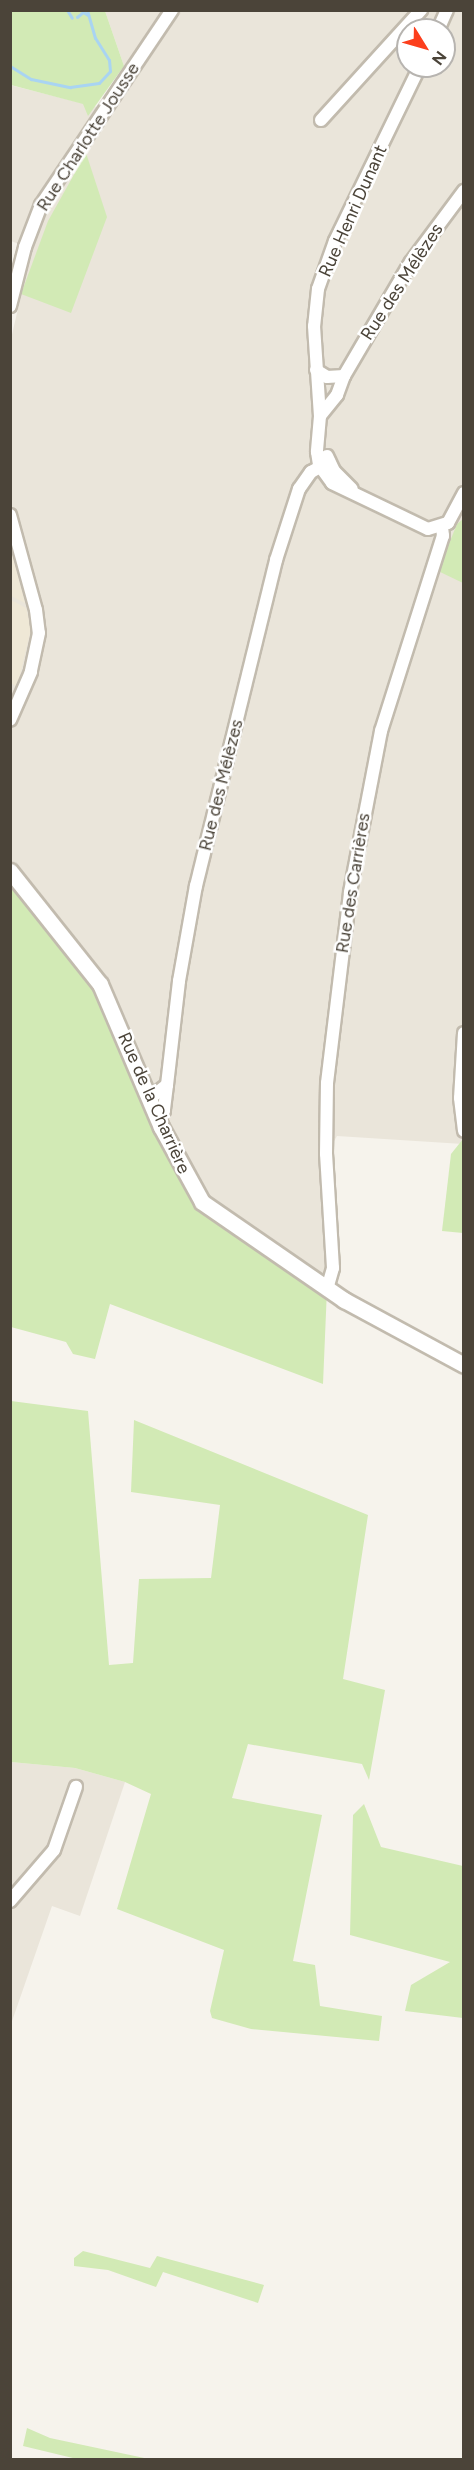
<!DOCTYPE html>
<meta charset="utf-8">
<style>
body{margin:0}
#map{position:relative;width:474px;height:2470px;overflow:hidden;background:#f6f3ec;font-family:Figtree,sans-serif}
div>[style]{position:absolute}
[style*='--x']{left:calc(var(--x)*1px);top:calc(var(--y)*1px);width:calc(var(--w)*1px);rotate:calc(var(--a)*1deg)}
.residential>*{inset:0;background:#eae5da}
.education>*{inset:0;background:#efe8d6}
.green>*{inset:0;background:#d2eab5}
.stream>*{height:3px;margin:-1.5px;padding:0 1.5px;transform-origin:1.5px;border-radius:1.5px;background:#a9d4f2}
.roads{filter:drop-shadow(2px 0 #c2bbae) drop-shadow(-2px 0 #c2bbae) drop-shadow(0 2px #c2bbae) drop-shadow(0 -2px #c2bbae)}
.minor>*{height:12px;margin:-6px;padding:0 6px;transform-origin:6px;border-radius:6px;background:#fff}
.tertiary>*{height:15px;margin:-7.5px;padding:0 7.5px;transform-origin:7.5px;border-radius:7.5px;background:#fff}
span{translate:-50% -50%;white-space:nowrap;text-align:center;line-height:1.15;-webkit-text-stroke:5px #fff;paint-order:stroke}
.street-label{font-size:18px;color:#4b4439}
.frame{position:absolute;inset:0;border:12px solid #4b4439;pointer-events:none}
.north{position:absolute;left:396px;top:18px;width:60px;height:60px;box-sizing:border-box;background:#fff;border:2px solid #b7b4b0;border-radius:50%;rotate:127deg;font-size:16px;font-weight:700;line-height:24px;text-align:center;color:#4b4439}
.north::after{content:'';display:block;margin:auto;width:21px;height:27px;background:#fc3f1d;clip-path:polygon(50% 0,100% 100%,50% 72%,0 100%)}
</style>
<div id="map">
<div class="residential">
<i style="clip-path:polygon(evenodd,105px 11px,463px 11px,463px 1144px,337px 1136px,326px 1155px,333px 1268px,327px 1289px,207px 1207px,11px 871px,10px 343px,32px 249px,11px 241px,10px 85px,97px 107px,124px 66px,105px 11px,408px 30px,444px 30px,444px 66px,408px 66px,408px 30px)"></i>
<i style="clip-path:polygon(11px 1762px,75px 1768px,125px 1782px,80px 1916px,52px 1906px,11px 2024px)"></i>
</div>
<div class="education">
<i style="clip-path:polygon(10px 549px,13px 558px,25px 603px,11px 596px)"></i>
<i style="clip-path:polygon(11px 600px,26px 608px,31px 629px,17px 687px,11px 683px)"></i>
</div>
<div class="green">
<i style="clip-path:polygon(10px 11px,105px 11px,124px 66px,88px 116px,83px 104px,11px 85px)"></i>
<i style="clip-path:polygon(86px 153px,107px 217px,71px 313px,21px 294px,48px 221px)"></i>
<i style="clip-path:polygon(463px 519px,463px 583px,438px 571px,457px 524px)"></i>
<i style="clip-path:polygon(10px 871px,80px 954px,197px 1196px,327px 1289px,323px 1384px,110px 1304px,95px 1359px,73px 1354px,66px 1342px,11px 1327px)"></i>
<i style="clip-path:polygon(463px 1139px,463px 1233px,442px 1231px,451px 1154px)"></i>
<i style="clip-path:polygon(11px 1401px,88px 1411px,109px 1665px,133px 1663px,139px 1579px,211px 1578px,220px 1505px,131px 1492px,134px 1420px,368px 1515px,343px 1679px,385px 1690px,369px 1780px,362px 1764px,248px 1744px,232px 1798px,322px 1815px,293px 1961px,315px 1965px,320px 2006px,382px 2016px,379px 2041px,251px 2029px,212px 2018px,210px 2011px,224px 1950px,117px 1909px,151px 1794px,125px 1782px,75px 1768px,11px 1762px)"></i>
<i style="clip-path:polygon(364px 1804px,381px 1847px,463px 1866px,463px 2018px,405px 2011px,411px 1985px,450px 1962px,350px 1935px,353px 1815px)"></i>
<i style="clip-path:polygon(83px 2251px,150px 2268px,157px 2256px,264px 2285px,258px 2303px,163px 2272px,156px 2287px,108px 2270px,74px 2266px,74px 2258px)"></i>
<i style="clip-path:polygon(27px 2428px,50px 2438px,149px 2459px,77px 2459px,23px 2446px)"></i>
</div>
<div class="stream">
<i style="--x:67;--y:10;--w:9;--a:58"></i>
<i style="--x:77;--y:17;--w:8;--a:-40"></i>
<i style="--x:83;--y:12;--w:6;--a:31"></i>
<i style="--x:10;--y:66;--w:25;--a:32"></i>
<i style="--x:31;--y:79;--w:40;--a:12"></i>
<i style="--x:70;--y:87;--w:29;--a:-8"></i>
<i style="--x:99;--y:83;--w:16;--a:-47"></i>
<i style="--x:110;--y:71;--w:11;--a:-95"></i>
<i style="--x:109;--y:60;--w:26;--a:-122"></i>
<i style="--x:95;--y:38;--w:29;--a:-106"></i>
</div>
<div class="roads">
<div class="minor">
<i style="--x:438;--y:30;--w:22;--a:-66"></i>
<i style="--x:420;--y:66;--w:195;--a:115.9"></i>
<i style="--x:335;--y:241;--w:51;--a:109.5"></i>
<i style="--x:318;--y:289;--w:37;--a:96"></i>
<i style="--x:314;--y:326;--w:90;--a:86.2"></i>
<i style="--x:320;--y:416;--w:36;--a:95"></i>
<i style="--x:317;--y:452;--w:13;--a:81"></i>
<i style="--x:319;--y:465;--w:22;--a:54"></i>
<i style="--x:332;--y:483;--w:106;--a:25.6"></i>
<i style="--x:428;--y:529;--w:21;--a:-17"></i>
<i style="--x:448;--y:523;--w:34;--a:-62"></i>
<i style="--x:321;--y:120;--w:149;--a:-47.7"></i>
<i style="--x:10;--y:306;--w:61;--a:-75.7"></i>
<i style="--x:25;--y:247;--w:45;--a:-69.1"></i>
<i style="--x:41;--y:205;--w:235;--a:-56.1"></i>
<i style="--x:316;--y:370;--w:13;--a:32"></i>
<i style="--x:327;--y:377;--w:17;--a:-3"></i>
<i style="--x:320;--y:416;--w:27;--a:-51"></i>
<i style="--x:337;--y:395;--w:20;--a:-70"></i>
<i style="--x:344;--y:376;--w:132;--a:-59.6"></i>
<i style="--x:411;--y:262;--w:89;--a:-53.3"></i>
<i style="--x:327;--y:456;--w:17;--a:65"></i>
<i style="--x:334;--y:471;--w:25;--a:45"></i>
<i style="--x:10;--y:515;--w:98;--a:74.7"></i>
<i style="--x:36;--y:610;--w:23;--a:83"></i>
<i style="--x:39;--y:633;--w:40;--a:102"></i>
<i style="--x:31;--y:672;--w:52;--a:113.6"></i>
<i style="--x:464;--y:1033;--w:65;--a:93.5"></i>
<i style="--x:460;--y:1098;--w:33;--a:83"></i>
<i style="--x:167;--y:1085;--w:105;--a:-83.4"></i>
<i style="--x:179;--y:981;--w:97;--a:-79.9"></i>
<i style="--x:196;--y:886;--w:336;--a:-76.2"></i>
<i style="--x:276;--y:560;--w:75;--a:-72.1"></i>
<i style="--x:299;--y:489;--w:21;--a:-55"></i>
<i style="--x:311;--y:472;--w:21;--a:-29"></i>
<i style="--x:149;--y:1099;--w:23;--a:-38"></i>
<i style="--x:167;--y:1085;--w:26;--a:97"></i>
<i style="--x:164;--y:1111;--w:10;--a:135"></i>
<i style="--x:327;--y:1289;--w:22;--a:-74"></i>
<i style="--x:333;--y:1268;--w:114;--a:-93.5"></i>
<i style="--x:326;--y:1154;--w:71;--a:-89.2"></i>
<i style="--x:327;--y:1083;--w:192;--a:-83.1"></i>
<i style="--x:350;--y:892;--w:164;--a:-79.1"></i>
<i style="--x:381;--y:731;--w:205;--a:-72.4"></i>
<i style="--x:443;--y:536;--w:9;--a:-96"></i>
<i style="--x:10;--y:1901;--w:67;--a:-49.2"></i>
<i style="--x:54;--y:1850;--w:67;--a:-70.8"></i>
</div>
<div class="tertiary">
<i style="--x:10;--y:871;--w:144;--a:51.5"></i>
<i style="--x:100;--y:984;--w:155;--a:66.9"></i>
<i style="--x:161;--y:1127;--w:85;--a:61.3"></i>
<i style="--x:202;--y:1202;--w:173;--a:34.6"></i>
<i style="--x:344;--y:1300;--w:136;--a:28.4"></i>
</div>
</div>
<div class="street-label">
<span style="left:88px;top:137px;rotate:-57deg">Rue Charlotte Jousse</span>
<span style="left:353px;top:211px;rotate:-66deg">Rue Henri Dunant</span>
<span style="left:402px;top:282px;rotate:-57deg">Rue des Mélèzes</span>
<span style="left:221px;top:785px;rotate:-76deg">Rue des Mélèzes</span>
<span style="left:353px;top:883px;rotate:-81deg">Rue des Carrières</span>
<span style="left:154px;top:1103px;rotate:66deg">Rue de la Charrière</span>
</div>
<div class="frame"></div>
<div class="north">N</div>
</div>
